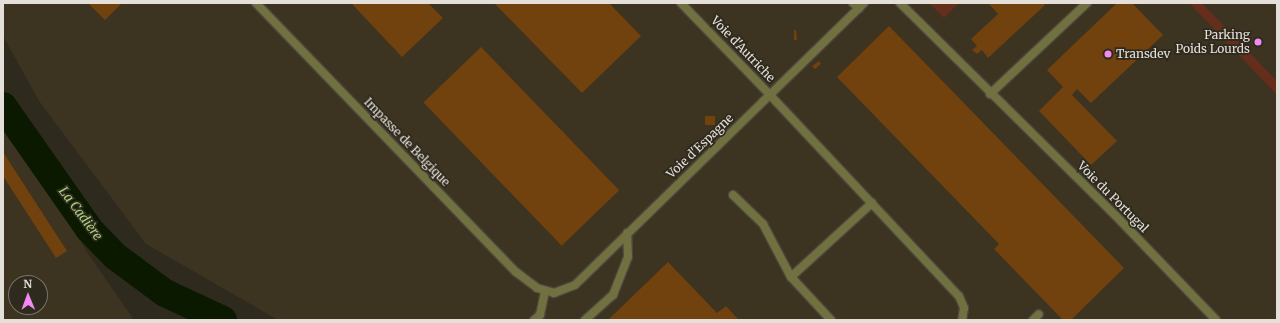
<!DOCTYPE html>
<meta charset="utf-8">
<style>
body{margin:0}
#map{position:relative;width:1280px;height:323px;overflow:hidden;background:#2f2a1e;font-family:Merriweather,serif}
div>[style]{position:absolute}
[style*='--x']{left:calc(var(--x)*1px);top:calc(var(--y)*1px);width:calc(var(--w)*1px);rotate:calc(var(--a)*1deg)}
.built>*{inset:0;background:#3c3321}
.green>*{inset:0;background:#642d1c}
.river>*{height:28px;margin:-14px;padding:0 14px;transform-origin:14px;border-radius:14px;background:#0b1900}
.building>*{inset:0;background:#71410e;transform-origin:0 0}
.roads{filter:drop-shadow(1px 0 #4c473c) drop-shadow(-1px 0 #4c473c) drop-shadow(0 1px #4c473c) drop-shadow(0 -1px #4c473c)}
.service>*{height:8px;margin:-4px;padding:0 4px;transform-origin:4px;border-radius:4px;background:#717040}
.minor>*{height:8px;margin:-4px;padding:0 4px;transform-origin:4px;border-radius:4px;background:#717040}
.dots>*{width:11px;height:11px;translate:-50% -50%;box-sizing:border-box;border:2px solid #2f2a1e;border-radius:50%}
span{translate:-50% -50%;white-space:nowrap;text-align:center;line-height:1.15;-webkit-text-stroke:3.5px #2f2a1e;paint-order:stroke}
.poi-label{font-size:12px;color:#e4e0d9}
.right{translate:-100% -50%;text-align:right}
.left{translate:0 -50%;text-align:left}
.street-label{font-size:12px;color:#e4e0d9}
.water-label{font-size:13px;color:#a5d07c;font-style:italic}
.frame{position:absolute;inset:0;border:4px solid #e4e0d9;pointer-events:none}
.north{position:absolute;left:8px;top:275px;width:40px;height:40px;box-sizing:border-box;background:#2f2a1e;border:1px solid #777369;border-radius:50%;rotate:359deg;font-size:11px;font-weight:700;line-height:16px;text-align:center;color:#e4e0d9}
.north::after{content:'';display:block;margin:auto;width:14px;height:18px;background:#f389f1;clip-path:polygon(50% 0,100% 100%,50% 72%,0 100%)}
</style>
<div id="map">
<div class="built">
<i style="clip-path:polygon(3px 3px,1277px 3px,1277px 320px,278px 320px,146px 244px,39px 101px,3px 36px)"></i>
<i style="clip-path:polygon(evenodd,3px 108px,87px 252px,134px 320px,3px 320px,3px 108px,16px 283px,40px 283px,40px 307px,16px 307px,16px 283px)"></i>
</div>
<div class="green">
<i style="clip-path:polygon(929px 3px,959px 3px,944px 18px)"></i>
<i style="clip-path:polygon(1189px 3px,1202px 3px,1277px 81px,1277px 95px)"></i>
</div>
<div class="river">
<i style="--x:3;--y:106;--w:150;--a:55"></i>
<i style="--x:89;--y:229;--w:37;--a:46"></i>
<i style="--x:115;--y:256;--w:62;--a:36.5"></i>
<i style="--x:165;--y:293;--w:64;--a:25"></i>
</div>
<div class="building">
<i style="clip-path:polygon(88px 3px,122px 3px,105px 20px)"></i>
<i style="clip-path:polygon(351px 3px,428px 3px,443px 18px,402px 57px)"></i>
<i style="clip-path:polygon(494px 3px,609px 3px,641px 36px,582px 93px)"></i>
<i style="clip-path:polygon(988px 3px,1043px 3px,1045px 5px,988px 58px,982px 50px,977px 54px,972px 50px,977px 46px,971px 39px,998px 14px)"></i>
<i style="clip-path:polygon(1117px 3px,1132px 3px,1163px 35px,1091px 103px,1077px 89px,1072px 95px,1117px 141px,1091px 165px,1039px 111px,1063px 87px,1047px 70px)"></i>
<i style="clip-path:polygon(889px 26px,1124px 268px,1071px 320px,1063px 320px,994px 249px,999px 244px,837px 77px)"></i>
<i style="clip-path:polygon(794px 30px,796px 30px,797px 40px,794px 40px)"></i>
<i style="left:481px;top:47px;width:199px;height:80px;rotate:46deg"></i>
<i style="clip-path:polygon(819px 61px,821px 64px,815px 69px,812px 66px)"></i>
<i style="left:705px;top:116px;width:10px;height:9px"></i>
<i style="clip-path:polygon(3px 152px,67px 251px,56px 258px,3px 176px)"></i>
<i style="clip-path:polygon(668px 262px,717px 313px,726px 306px,739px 320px,608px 320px)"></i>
</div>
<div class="roads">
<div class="service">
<i style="--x:853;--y:3;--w:8;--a:40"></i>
<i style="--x:990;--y:94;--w:133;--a:-43.2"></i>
<i style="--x:770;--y:95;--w:276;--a:46.8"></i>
<i style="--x:959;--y:296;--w:13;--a:67"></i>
<i style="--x:964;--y:308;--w:12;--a:99"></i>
<i style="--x:733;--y:195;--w:42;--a:44"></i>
<i style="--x:763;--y:224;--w:60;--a:62.2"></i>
<i style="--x:534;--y:320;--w:8;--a:-40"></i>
<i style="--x:540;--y:315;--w:24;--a:-78"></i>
<i style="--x:585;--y:320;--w:38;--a:-42"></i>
<i style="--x:613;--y:295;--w:41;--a:-68.5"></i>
<i style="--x:628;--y:257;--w:24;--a:-92"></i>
<i style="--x:831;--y:320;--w:59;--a:-132.9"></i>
<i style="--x:791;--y:277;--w:110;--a:-42.4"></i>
<i style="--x:1033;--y:320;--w:8;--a:-45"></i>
</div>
<div class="minor">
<i style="--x:256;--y:3;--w:374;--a:46"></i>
<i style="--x:516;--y:272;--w:26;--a:37"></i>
<i style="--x:537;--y:288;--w:18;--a:16"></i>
<i style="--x:554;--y:293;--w:22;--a:-21"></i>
<i style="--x:575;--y:285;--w:404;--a:-44.3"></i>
<i style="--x:681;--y:3;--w:128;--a:45.9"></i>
<i style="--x:900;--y:3;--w:303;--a:44.6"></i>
<i style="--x:1116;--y:216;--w:144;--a:46.1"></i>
</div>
</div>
<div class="dots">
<i style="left:1258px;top:42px;background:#f389f1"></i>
<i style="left:1108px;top:54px;background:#f389f1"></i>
</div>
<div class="poi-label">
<span class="right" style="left:1250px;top:42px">Parking<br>Poids Lourds</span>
<span class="left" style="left:1116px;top:54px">Transdev</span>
</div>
<div class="street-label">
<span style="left:743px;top:49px;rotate:46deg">Voie d'Autriche</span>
<span style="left:407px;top:142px;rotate:46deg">Impasse de Belgique</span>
<span style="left:700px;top:146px;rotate:-44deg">Voie d'Espagne</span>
<span style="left:1113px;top:197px;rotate:45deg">Voie du Portugal</span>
</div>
<div class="water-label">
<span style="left:80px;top:214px;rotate:53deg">La Cadière</span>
</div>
<div class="frame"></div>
<div class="north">N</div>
</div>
